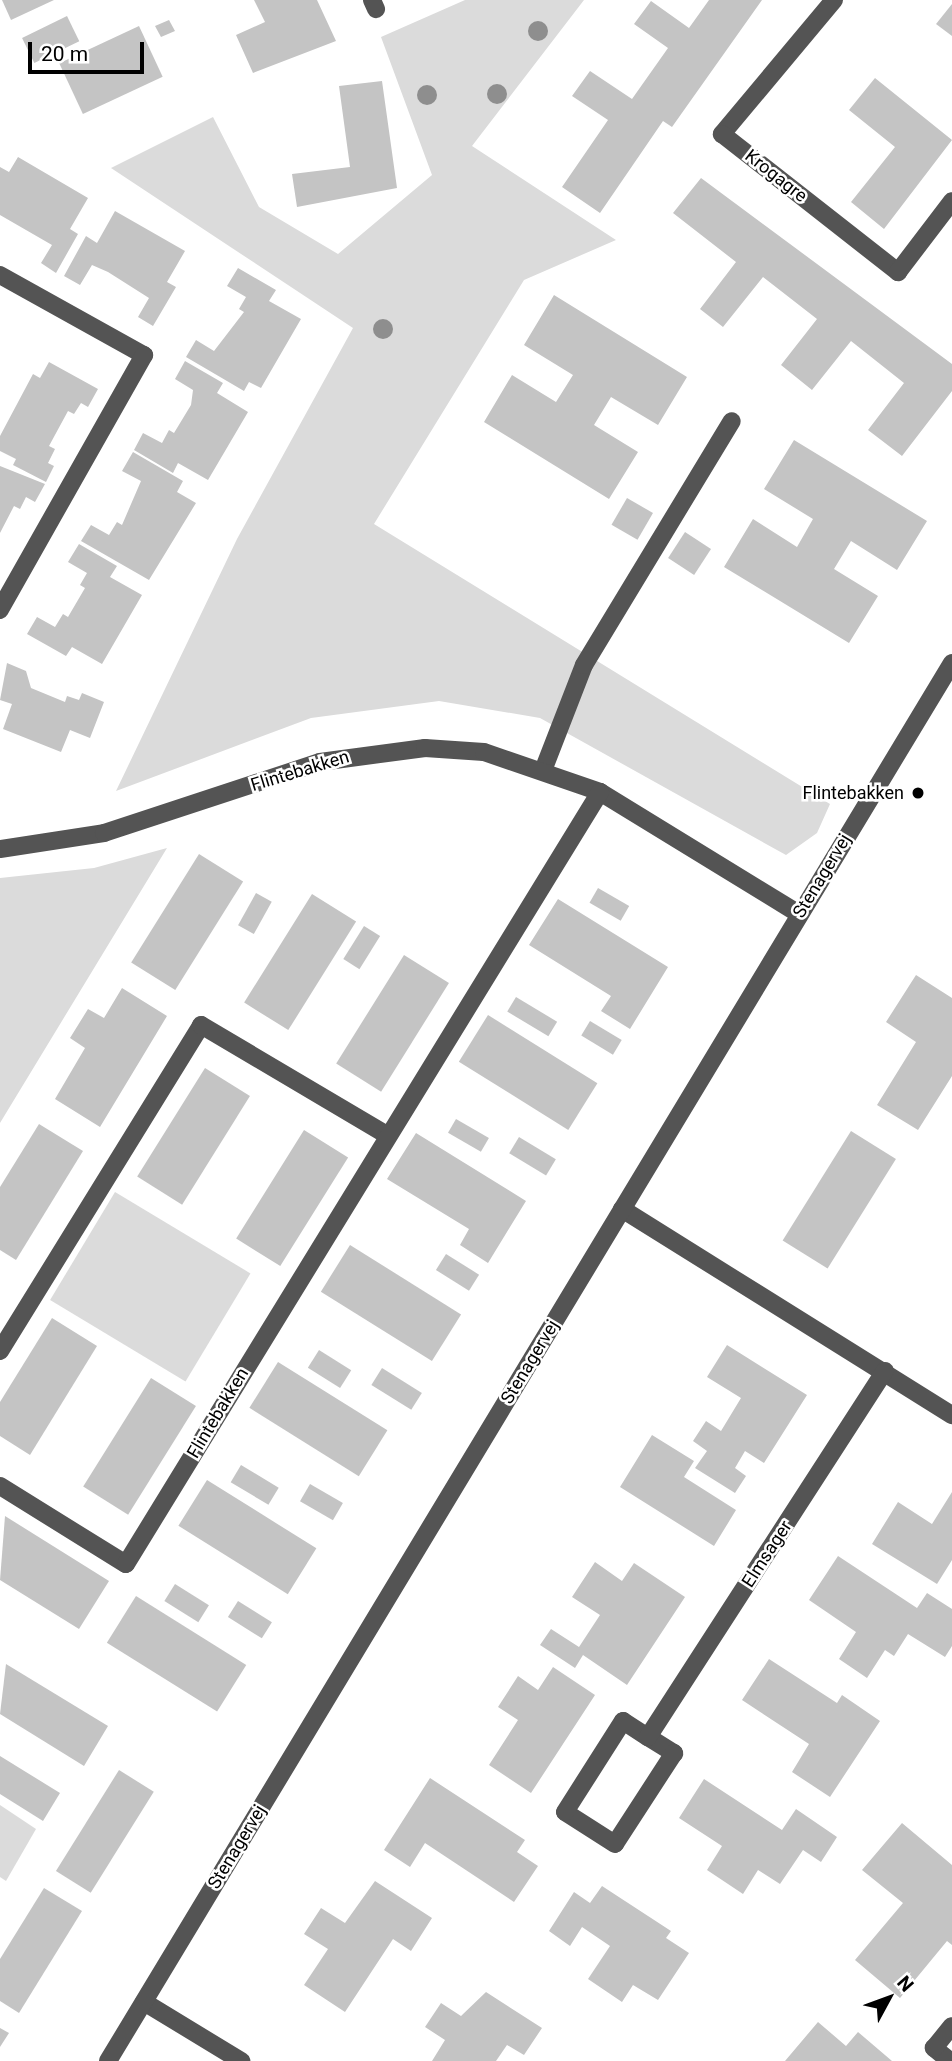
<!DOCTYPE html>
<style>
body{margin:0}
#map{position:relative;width:952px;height:2061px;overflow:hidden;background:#fff;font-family:Roboto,sans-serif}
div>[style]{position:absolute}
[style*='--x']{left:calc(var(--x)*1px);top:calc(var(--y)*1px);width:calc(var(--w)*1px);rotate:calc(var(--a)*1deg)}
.green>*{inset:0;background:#dbdbdb;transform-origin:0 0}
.building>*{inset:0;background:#c4c4c4;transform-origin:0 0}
.minor>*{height:18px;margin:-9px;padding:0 9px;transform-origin:9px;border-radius:9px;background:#545454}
.trees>*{width:20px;height:20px;margin:-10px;border-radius:50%;background:#8e8e8e}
.dots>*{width:19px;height:19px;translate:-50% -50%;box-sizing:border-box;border:4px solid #fff;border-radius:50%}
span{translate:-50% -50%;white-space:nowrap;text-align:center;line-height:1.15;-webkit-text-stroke:5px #fff;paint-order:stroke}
.street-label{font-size:18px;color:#000}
.poi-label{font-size:18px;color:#000}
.right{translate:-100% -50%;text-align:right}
.north{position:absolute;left:854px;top:1963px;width:70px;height:70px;-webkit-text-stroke:5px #fff;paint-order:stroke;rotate:49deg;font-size:19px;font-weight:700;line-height:28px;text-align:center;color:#000}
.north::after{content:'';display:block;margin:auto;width:24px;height:32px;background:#000;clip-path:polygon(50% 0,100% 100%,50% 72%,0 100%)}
.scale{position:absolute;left:28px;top:42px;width:116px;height:32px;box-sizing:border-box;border:4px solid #000;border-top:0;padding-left:9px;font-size:21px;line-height:24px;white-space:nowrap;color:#000;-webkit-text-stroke:5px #fff;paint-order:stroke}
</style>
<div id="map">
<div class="green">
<i style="clip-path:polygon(465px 0,584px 0,472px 146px,616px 240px,524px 280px,374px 524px,830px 804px,817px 833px,786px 855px,540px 718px,439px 701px,311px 718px,116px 791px,237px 539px,353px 328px,111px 168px,213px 117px,259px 207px,338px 254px,432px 175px,381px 37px)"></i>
<i style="clip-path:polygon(167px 848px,0 1123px,0 878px,94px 868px)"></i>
<i style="left:115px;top:1192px;width:158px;height:126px;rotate:31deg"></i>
<i style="clip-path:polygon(0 1805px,36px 1829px,6px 1881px,0 1877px)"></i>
</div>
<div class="building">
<i style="clip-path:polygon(2px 0,54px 0,11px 20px)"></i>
<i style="clip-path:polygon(254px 0,317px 0,336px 41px,253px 73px,236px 35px,265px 22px)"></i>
<i style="clip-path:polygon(709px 0,762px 0,672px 127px,663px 121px,600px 213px,562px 187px,608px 120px,572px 96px,590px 71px,632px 99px,668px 48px,634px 24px,651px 1px,689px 28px)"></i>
<i style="clip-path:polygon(952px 4px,952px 36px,936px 24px)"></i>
<i style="left:67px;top:16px;width:28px;height:50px;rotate:64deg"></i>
<i style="clip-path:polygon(169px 20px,175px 31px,161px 37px,155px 26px)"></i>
<i style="left:139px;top:26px;width:56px;height:88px;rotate:65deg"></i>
<i style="clip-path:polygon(875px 78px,952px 140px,884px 229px,851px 202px,895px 147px,849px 110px)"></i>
<i style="clip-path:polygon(382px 81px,397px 188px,297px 207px,292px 174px,350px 167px,339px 86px)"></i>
<i style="clip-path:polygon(18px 157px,88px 198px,70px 229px,78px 234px,56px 273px,41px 263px,52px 245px,0 215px,0 167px,9px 172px)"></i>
<i style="clip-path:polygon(701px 178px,952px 364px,952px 391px,902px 456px,868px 430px,904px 383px,851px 341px,812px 390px,781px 365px,817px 319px,763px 277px,723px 327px,700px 309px,736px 262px,673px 213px)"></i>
<i style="clip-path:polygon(115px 211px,185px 251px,167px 282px,176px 287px,153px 326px,138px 317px,149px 298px,108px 272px,92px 265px,80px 285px,64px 276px,86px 236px,97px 243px)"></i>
<i style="clip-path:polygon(238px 268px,276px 290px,269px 301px,301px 319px,261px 388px,249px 382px,244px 391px,186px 357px,196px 340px,214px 351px,244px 312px,239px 309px,246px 297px,227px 286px)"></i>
<i style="clip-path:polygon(554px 295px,687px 377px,658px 425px,611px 397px,594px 425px,638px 452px,609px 499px,484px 422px,512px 375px,556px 402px,573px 375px,524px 345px)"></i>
<i style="clip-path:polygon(185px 361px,223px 383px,217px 393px,248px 412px,208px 480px,178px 463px,173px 473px,134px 450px,143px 433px,162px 443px,169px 430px,174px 433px,191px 405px,193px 390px,175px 379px)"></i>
<i style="clip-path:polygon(49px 362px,98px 389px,88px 407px,81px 403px,74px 414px,68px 411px,49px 446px,55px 449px,48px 463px,54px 466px,46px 482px,13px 465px,16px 459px,0 451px,0 436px,33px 374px,40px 378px)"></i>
<i style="clip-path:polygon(794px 440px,927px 521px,897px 570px,851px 541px,834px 569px,878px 596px,849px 643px,724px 567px,753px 519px,797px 547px,813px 519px,764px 489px)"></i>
<i style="clip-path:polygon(133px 452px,183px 481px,177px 492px,196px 503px,149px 580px,81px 541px,91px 525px,109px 535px,117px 522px,122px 525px,141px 481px,122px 471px)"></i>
<i style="clip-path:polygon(0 466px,45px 484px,35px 502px,26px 497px,20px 509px,14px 506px,0 533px)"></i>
<i style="left:627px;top:498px;width:30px;height:31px;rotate:30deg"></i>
<i style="left:685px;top:532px;width:31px;height:31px;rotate:33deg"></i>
<i style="clip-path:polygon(79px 544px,117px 566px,110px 577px,142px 595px,102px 664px,72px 647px,66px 656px,27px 634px,37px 617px,55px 627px,63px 614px,68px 617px,85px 588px,80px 585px,87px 573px,68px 562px)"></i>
<i style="clip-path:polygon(7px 663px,26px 671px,31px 688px,65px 702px,67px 696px,79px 700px,82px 693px,104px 702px,90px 738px,70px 730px,61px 752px,3px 729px,12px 704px,0 700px)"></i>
<i style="left:199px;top:854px;width:52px;height:128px;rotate:32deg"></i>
<i style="left:598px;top:888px;width:36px;height:17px;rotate:30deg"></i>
<i style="left:256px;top:893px;width:18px;height:37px;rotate:29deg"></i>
<i style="left:312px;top:894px;width:52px;height:128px;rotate:32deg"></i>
<i style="clip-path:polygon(558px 899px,668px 967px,630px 1029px,601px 1011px,611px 996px,529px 945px)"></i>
<i style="left:364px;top:926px;width:19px;height:39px;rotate:32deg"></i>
<i style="left:404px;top:955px;width:53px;height:128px;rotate:32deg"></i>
<i style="clip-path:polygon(916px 975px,952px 998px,952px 1076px,918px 1130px,877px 1105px,916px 1042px,886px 1022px)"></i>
<i style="clip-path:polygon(122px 988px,167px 1016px,100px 1127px,55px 1099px,85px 1048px,70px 1038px,88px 1009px,104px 1018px)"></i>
<i style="left:516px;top:997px;width:48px;height:17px;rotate:31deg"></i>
<i style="left:488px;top:1015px;width:129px;height:55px;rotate:32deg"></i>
<i style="left:590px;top:1021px;width:37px;height:17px;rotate:31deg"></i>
<i style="left:205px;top:1068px;width:53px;height:128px;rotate:32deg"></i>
<i style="left:456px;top:1119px;width:38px;height:16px;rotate:30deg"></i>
<i style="clip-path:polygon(39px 1124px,83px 1151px,16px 1260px,0 1250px,0 1187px)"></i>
<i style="left:304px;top:1130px;width:52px;height:128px;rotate:32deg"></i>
<i style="left:851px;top:1131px;width:53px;height:129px;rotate:32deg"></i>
<i style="clip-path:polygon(416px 1133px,526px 1201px,488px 1263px,460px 1245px,469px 1229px,387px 1179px)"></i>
<i style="left:519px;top:1137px;width:43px;height:19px;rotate:31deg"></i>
<i style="left:350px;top:1245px;width:131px;height:55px;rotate:32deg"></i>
<i style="left:446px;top:1254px;width:39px;height:19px;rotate:32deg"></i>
<i style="clip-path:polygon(52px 1318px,97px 1346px,30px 1455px,0 1436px,0 1402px)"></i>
<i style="clip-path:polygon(727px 1345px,807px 1395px,764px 1463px,745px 1451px,735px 1468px,746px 1476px,735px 1493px,695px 1468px,707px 1451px,693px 1441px,706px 1421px,721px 1431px,741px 1398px,707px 1377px)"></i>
<i style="left:319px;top:1350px;width:38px;height:21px;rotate:32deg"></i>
<i style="left:278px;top:1362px;width:129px;height:54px;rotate:32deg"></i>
<i style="left:382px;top:1368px;width:47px;height:20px;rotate:32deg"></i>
<i style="left:151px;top:1378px;width:53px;height:128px;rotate:32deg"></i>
<i style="clip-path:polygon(652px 1435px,694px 1461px,684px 1477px,736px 1510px,714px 1546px,620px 1487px)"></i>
<i style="left:241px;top:1465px;width:44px;height:20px;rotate:31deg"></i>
<i style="left:207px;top:1480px;width:129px;height:54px;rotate:32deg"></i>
<i style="left:310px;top:1484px;width:38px;height:20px;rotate:30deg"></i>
<i style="clip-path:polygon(952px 1492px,952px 1560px,937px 1584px,872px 1544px,898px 1502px,932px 1524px)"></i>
<i style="clip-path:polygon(5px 1516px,109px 1581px,79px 1629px,0 1580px)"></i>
<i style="clip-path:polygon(838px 1556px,917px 1608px,927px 1593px,952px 1609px,952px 1646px,945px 1657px,908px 1634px,894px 1656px,885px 1650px,867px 1678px,839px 1659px,856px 1632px,809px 1600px)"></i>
<i style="clip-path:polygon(595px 1562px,622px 1581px,634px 1563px,685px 1597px,627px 1685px,583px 1655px,575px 1668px,540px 1645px,551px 1629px,579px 1647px,600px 1615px,572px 1597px)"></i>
<i style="left:175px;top:1584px;width:40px;height:20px;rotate:32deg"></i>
<i style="left:136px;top:1596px;width:130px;height:55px;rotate:32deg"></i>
<i style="left:238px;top:1601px;width:40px;height:19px;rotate:32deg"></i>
<i style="clip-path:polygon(769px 1659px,837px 1703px,842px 1695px,880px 1721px,830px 1797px,792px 1772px,809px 1744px,742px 1700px)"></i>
<i style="clip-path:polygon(6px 1664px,108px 1726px,84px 1766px,0 1714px)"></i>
<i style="clip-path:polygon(553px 1667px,595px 1695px,531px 1793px,489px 1765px,518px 1720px,498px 1707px,518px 1676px,538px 1690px)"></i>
<i style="clip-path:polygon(0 1756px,60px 1793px,43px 1821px,0 1794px)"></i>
<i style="left:119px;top:1770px;width:41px;height:119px;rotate:32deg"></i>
<i style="clip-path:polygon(430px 1778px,525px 1840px,517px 1852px,538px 1866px,514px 1902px,425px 1843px,410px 1867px,384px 1850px)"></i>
<i style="clip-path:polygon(704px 1779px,782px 1830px,796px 1809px,837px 1837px,821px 1862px,803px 1850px,780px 1884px,758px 1870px,743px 1894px,707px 1870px,722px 1846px,679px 1818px)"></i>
<i style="clip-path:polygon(902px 1823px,952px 1865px,952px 1945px,947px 1941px,900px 1998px,855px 1960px,903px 1903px,862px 1870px)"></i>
<i style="clip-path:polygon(375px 1881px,432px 1918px,411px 1951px,393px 1939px,345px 2012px,304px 1985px,328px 1949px,304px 1934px,321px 1908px,345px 1923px)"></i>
<i style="clip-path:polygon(602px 1886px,671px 1931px,666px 1938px,689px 1953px,658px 2000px,633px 1985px,622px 2002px,588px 1979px,610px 1946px,582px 1927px,570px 1946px,549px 1931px,574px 1892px,590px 1903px)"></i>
<i style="clip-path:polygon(44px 1888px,82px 1911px,19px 2013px,0 2001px,0 1959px)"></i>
<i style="clip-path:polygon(486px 1992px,542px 2028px,524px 2055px,507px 2045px,496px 2061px,432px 2061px,445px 2040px,425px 2027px,441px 2003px,461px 2016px)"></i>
<i style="clip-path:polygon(818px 2022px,846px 2046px,858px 2032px,892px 2061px,785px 2061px)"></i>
<i style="clip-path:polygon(0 2028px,9px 2033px,0 2047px)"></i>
</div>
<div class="minor">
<i style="--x:372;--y:0;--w:10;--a:66"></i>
<i style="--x:834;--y:0;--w:175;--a:129.9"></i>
<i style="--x:722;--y:134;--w:224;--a:38.1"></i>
<i style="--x:898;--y:272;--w:89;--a:-52.7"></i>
<i style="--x:0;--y:275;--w:165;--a:29.1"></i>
<i style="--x:144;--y:355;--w:293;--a:119.5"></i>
<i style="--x:544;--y:768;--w:110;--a:-68.8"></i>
<i style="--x:584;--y:665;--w:285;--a:-58.8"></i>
<i style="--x:0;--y:849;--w:105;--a:-8.7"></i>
<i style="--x:104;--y:833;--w:227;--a:-18.2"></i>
<i style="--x:320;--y:762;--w:106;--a:-7.6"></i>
<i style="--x:425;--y:748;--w:59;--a:3.9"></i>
<i style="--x:484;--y:752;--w:123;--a:19"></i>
<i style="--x:600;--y:792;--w:233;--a:31.5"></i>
<i style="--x:622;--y:1209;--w:389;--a:32"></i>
<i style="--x:0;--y:1351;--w:383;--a:-58.3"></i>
<i style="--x:201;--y:1025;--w:216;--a:30.6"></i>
<i style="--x:0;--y:1486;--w:148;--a:31.8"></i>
<i style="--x:126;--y:1564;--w:906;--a:-58.45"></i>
<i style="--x:648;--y:1737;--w:31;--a:32"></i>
<i style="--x:674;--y:1753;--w:108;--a:123"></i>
<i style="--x:615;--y:1844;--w:59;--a:-147.4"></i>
<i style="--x:565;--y:1812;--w:108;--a:-57.5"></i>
<i style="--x:623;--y:1721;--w:30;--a:33"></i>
<i style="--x:648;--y:1737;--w:436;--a:-57.1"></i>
<i style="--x:144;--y:2002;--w:114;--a:31.3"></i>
<i style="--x:108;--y:2061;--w:1633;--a:-58.88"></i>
<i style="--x:950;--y:2061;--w:21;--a:-141"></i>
<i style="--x:934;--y:2048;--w:28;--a:-51"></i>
</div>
<div class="trees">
<i style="left:538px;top:31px"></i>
<i style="left:497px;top:94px"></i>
<i style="left:427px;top:95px"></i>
<i style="left:383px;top:329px"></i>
</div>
<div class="dots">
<i style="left:918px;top:793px;background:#000"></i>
</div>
<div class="street-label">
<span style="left:776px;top:176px;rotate:38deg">Krogagre</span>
<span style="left:300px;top:771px;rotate:-17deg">Flintebakken</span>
<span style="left:822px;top:876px;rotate:-59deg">Stenagervej</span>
<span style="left:530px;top:1362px;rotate:-59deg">Stenagervej</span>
<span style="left:218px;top:1413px;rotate:-59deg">Flintebakken</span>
<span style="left:767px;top:1554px;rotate:-57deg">Elmsager</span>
<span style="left:237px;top:1847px;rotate:-59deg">Stenagervej</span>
</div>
<div class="poi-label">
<span class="right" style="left:904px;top:793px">Flintebakken</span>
</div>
<div class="north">N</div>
<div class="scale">20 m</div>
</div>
